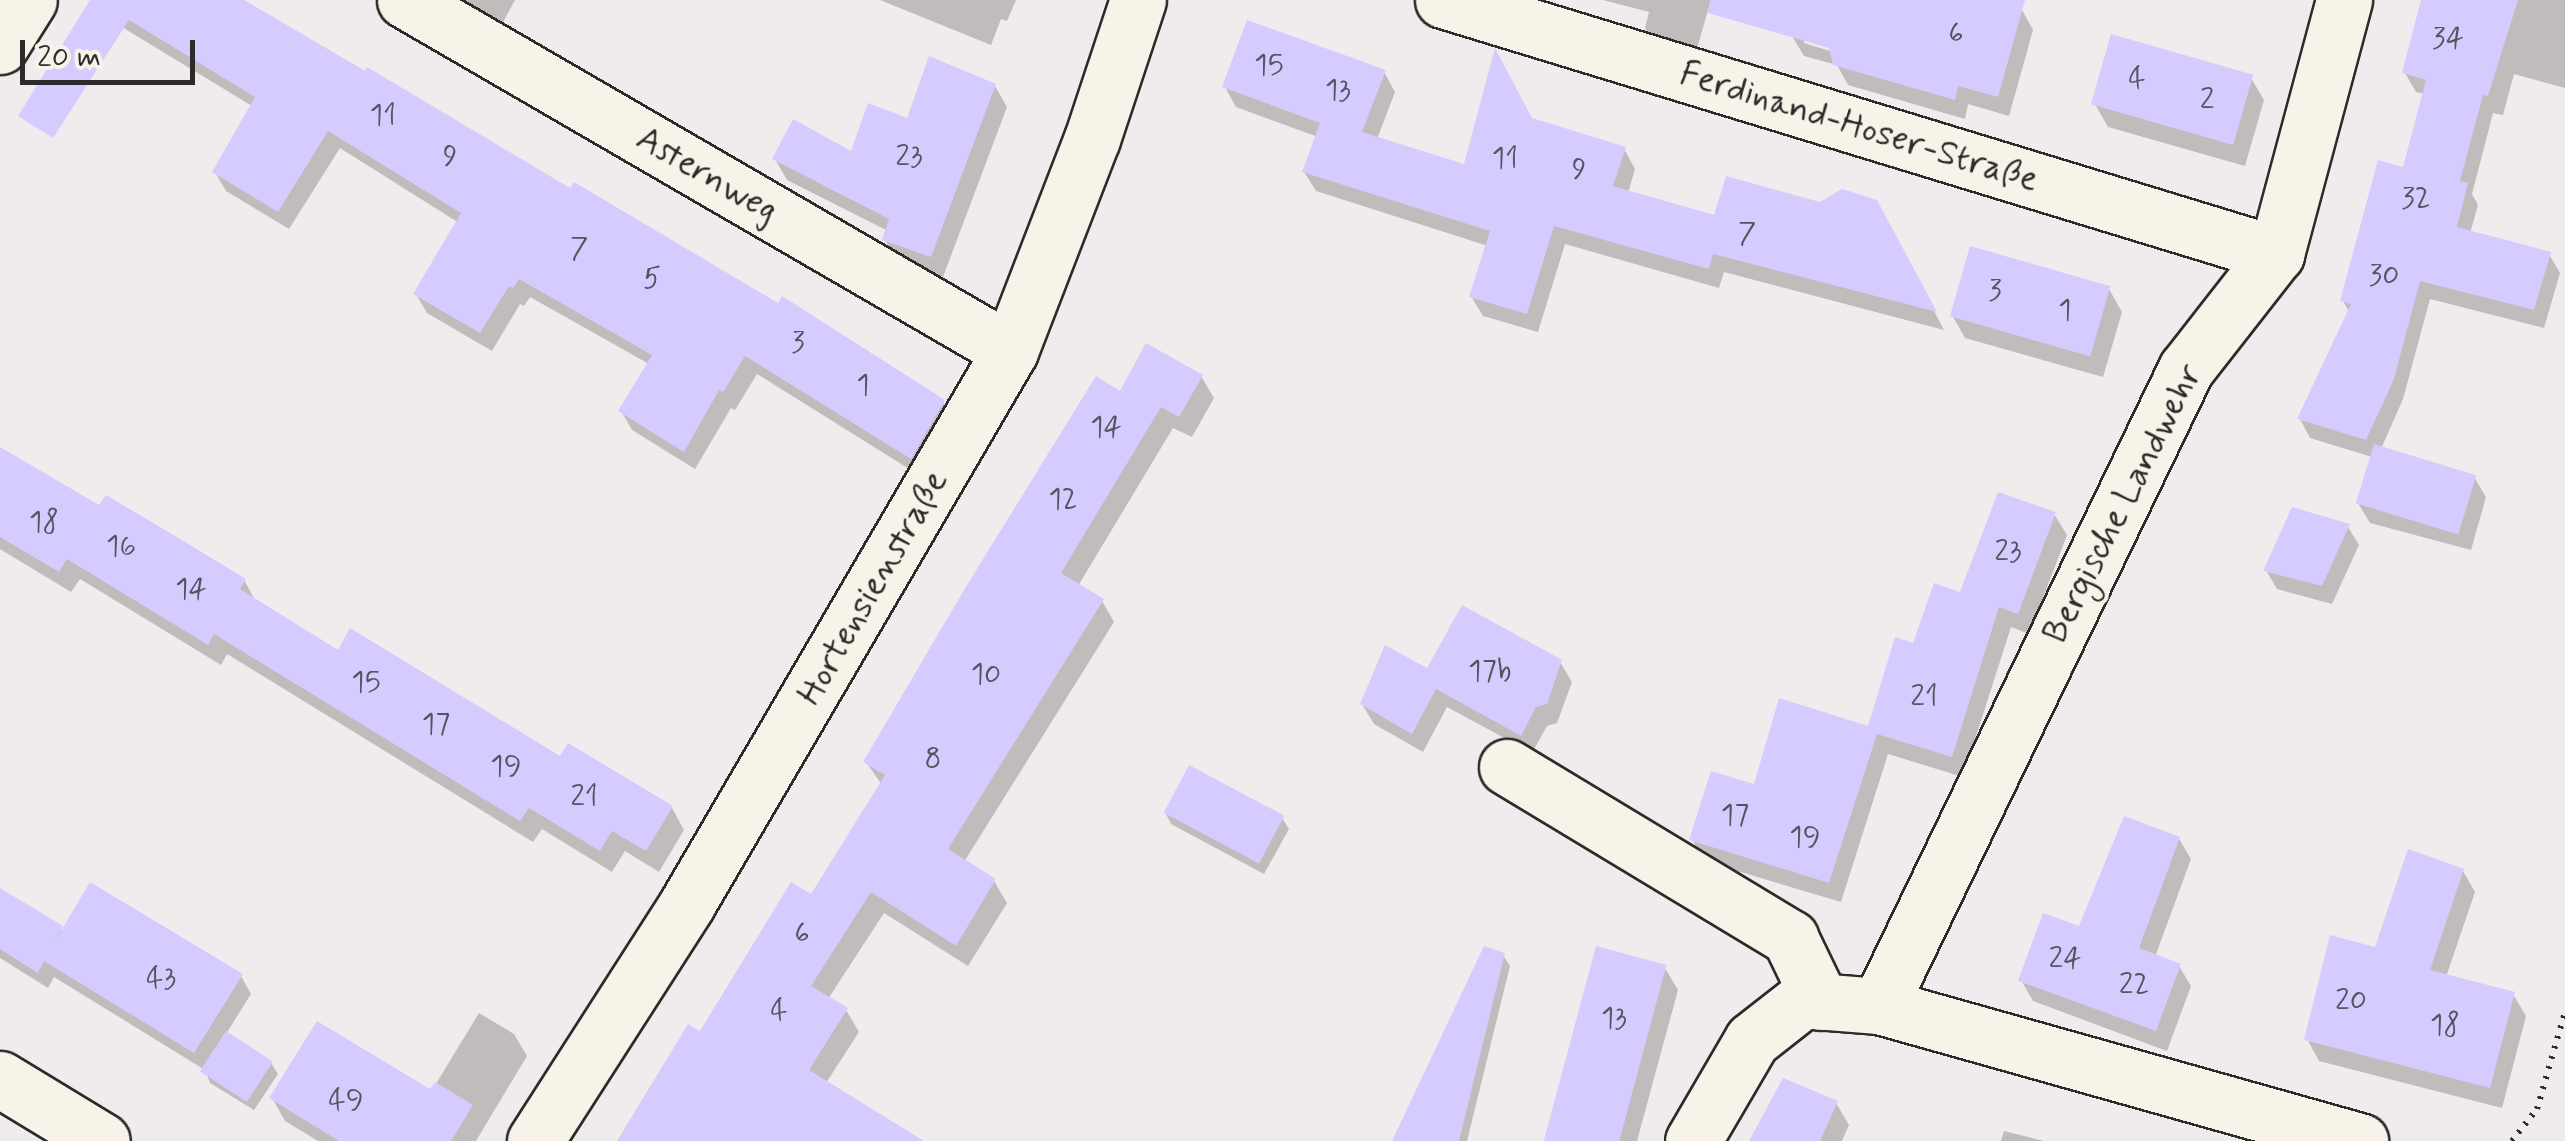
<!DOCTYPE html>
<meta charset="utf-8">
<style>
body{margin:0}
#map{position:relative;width:2565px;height:1141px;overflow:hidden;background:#f0ebec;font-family:Mynerve,sans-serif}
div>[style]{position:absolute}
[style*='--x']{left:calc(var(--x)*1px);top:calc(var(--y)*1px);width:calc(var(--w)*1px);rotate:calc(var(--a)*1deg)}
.shadow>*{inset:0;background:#0003}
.building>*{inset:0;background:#d6cbfe;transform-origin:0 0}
.path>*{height:6px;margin-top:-3px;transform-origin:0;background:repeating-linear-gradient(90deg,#2b2b2b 0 2.5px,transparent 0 10.5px)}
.roads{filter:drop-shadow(2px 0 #2b2b2b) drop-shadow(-2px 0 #2b2b2b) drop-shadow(0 2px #2b2b2b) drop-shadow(0 -2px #2b2b2b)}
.minor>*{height:55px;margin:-27.5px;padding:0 27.5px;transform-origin:27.5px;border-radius:27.5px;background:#f7f3e8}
span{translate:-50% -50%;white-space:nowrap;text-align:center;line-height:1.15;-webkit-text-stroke:8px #f7f3e8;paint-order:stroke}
.number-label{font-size:30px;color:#565360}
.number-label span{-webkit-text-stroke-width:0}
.street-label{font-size:35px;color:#2b2b2b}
.scale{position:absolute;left:20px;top:40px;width:175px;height:45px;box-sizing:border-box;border:5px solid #2b2b2b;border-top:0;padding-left:12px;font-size:30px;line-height:35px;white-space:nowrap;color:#2b2b2b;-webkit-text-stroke:8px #f7f3e8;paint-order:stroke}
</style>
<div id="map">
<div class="shadow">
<i style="clip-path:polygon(97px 0,241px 0,943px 402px,954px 422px,922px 477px,757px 374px,735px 410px,731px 408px,695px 469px,632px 430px,621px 411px,649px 364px,530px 297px,524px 306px,520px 304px,492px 351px,427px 313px,416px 294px,459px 223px,340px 148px,289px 229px,226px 191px,215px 172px,252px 106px,107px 18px)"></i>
<i style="clip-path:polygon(449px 0,515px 0,500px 28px)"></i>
<i style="clip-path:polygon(880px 0,1016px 0,1007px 21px,1001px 19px,991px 45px)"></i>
<i style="clip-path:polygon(1603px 0,1711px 0,1694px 59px,1657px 48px,1645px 28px,1649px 12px)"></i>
<i style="clip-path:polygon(evenodd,1802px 0,1990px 0,2022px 10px,2033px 30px,2009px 116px,1968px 104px,1965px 119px,1848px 85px,1837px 65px,1804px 56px,1792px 36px,1802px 0,1804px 38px,1842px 49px,1840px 54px,1804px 43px,1804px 38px)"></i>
<i style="clip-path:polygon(2423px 0,2565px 0,2565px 88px,2514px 74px,2503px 115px,2493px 113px,2472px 194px,2478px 205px,2470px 233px,2549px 254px,2560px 273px,2544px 328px,2430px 299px,2403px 399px,2381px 449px,2474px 477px,2486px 497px,2471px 550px,2370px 523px,2358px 503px,2372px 457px,2310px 438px,2300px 419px,2350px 313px,2343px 301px,2405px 170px,2425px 94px,2416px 92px,2405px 73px)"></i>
<i style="clip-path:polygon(1384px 72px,1395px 92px,1377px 139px,1466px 167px,1531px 120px,1624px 149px,1635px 169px,1628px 193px,1716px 218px,1820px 204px,1888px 223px,1944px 330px,1724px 272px,1719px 288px,1565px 244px,1538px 332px,1483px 316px,1471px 296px,1488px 246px,1316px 191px,1304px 172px,1318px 137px,1236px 107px,1225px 87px)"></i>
<i style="clip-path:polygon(2251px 78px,2264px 100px,2245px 166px,2108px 127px,2095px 104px)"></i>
<i style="clip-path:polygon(995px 86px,1007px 107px,943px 277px,897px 261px,885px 240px,888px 231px,787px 180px,775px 159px,853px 155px,908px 122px)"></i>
<i style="clip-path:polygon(2109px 289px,2122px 312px,2103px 377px,1965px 338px,1952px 315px)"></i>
<i style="clip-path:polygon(1201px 376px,1214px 398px,1192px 437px,1173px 428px,1078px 586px,1102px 601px,1114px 622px,964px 862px,994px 881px,1007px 903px,968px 966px,884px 913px,828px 999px,846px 1010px,859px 1032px,826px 1083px,909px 1141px,620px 1141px,811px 897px,882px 785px,866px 762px,1121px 394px)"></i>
<i style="clip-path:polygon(0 449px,100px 509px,244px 580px,256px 602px,338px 654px,672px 808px,684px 830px,659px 872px,625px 851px,612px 872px,542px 829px,533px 842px,227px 654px,221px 665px,80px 579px,71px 592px,0 549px)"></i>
<i style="clip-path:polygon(2054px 514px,2067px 535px,2029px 634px,2011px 627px,1963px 777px,1888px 754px,1841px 902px,1704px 861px,1692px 839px,1756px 787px,1869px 729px,1914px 646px,1962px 595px)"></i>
<i style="clip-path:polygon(2348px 527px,2359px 545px,2332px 604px,2277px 589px,2266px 570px)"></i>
<i style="clip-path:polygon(1560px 662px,1572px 682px,1557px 723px,1547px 726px,1532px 753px,1447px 707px,1423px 752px,1374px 724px,1362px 704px,1428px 671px)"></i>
<i style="clip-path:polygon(1165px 812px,1282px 818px,1289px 829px,1264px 874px,1171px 824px)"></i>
<i style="clip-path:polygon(2179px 839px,2191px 859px,2155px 957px,2179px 966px,2191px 986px,2167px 1051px,2033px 1001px,2021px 980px)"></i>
<i style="clip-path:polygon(2463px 871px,2475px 892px,2446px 977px,2513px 994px,2526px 1016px,2502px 1108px,2319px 1061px,2307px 1039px,2376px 950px)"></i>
<i style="clip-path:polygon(0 891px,64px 932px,241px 976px,251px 994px,226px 1034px,271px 1063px,278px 1074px,254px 1110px,210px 1083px,205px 1070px,54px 977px,48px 988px,0 958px)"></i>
<i style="clip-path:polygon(1503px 955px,1510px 966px,1467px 1141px,1402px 1141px)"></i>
<i style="clip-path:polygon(1665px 968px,1678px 990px,1637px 1141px,1548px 1141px)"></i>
<i style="clip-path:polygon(479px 1013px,514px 1034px,527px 1056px,476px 1141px,318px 1141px,285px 1121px,272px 1098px,431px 1092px)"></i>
<i style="clip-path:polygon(1836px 1103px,1849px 1125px,1842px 1141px,1752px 1141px)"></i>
<i style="clip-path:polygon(2004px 1131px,2044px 1141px,2001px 1141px)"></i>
</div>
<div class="building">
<i style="clip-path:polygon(90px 0,244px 0,365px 71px,367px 67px,570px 188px,574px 182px,778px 303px,782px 296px,945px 400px,911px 459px,745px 356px,723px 392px,719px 390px,684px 452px,618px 411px,652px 355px,519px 279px,513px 288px,509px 286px,480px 333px,413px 294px,461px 213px,328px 131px,278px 212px,212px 172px,255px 97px,129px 20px,53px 138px,18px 116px)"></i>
<i style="clip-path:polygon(1710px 0,2025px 0,1998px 97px,1958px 86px,1955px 100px,1833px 65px,1829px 48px,1708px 13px)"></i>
<i style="clip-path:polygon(2421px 0,2518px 0,2488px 96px,2483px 95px,2460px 181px,2468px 183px,2457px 227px,2551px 252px,2534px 310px,2420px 281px,2394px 379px,2366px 440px,2297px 419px,2351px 304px,2340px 301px,2378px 160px,2403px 167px,2426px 80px,2402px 73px)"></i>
<i style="clip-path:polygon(1247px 20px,1386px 70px,1362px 132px,1464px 164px,1495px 48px,1532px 118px,1626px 147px,1613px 186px,1714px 215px,1726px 176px,1820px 202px,1842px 189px,1877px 200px,1937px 312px,1713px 254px,1709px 269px,1554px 226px,1527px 314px,1469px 297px,1490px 231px,1302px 172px,1320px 123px,1222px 87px)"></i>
<i style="left:2111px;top:34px;width:148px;height:73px;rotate:16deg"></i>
<i style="clip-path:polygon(929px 56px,996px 84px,931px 257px,882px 240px,889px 219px,772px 159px,793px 119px,851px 151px,868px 103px,907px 118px)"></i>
<i style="left:1970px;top:246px;width:146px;height:73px;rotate:16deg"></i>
<i style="clip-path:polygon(1146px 343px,1203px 375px,1179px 417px,1161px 407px,1061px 573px,1104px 599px,948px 849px,996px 879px,956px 946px,871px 892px,811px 986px,848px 1008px,809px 1070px,924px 1141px,617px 1141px,688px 1024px,700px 1031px,791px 882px,811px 894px,885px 775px,863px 762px,964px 590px,1096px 376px,1120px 391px)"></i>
<i style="left:2374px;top:444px;width:107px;height:62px;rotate:17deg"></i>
<i style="clip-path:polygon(0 447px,99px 505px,106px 495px,175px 536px,246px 579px,240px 589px,338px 650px,350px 628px,560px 756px,568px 743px,673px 806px,646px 851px,612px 831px,600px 851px,529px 808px,520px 821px,214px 634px,208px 645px,67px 559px,59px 572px,0 537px)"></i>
<i style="clip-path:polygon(1998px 492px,2056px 512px,2018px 614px,1999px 607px,1952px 757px,1877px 734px,1829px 883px,1689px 840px,1711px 771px,1754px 784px,1779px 698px,1868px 726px,1895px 637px,1913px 643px,1934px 583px,1960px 592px)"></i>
<i style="clip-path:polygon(2292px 507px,2350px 524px,2322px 586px,2263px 571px)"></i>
<i style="clip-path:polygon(1462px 605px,1562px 660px,1547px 704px,1536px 707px,1521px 736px,1436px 689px,1412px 734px,1360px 704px,1385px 645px,1427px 668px)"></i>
<i style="left:1189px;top:765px;width:108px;height:54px;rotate:28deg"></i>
<i style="clip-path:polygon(2124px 816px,2180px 837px,2139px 948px,2181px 964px,2156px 1031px,2018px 981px,2043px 913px,2079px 926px)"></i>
<i style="clip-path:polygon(2408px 849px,2464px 869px,2430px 970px,2515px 992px,2490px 1088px,2304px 1040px,2330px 935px,2375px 947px)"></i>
<i style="clip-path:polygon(90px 882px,243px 974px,194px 1053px,44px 961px,38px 973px,0 949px,0 888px,63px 926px,54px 943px)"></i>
<i style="clip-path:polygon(1484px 946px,1505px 953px,1459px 1141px,1392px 1141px)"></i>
<i style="left:1596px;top:946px;width:73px;height:202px;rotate:15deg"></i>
<i style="clip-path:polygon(317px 1021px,430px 1089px,435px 1082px,473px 1105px,451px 1141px,339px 1141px,269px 1098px)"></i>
<i style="left:226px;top:1031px;width:56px;height:48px;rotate:33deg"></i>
<i style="clip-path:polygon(1783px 1078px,1838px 1101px,1820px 1141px,1749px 1141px)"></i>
</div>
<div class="path">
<i style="--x:2512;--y:1141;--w:41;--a:-52"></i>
<i style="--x:2537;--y:1109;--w:101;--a:-73.9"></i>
</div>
<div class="roads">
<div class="minor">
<i style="--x:405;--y:0;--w:699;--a:30.12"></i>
<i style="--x:1443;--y:0;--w:871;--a:16.96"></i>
<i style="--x:0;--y:46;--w:54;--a:-57.8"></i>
<i style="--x:1507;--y:767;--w:331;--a:31.1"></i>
<i style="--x:1790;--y:938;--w:71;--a:64.2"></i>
<i style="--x:1879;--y:1006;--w:500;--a:15.7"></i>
<i style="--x:0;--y:1079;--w:119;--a:31.3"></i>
<i style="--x:535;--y:1141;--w:282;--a:-57.3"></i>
<i style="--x:687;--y:904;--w:640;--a:-59.71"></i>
<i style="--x:1010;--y:351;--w:227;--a:-68.9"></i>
<i style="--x:1092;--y:139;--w:146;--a:-71.7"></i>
<i style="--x:1693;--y:1141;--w:117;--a:-59.7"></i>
<i style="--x:1752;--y:1040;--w:65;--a:-38.1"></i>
<i style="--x:1803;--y:1000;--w:76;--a:4.5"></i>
<i style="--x:1879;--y:1006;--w:707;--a:-64.27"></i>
<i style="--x:2186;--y:369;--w:146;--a:-52"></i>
<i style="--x:2276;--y:254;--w:263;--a:-75"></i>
</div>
</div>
<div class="number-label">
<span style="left:1956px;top:34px">6</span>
<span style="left:2448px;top:39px">34</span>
<span style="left:1269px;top:66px">15</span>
<span style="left:2137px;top:79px">4</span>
<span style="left:1338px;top:91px">13</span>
<span style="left:2207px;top:100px">2</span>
<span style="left:383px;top:116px">11</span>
<span style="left:450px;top:157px">9</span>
<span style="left:909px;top:157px">23</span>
<span style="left:1505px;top:159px">11</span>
<span style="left:1579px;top:170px">9</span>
<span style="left:2416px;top:199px">32</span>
<span style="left:1747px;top:234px">7</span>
<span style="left:579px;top:249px">7</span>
<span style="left:2384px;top:276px">30</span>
<span style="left:652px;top:279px">5</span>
<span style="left:1995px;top:291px">3</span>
<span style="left:2065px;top:311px">1</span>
<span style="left:798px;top:343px">3</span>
<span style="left:863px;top:386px">1</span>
<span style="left:1106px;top:428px">14</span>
<span style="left:1063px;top:500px">12</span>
<span style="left:44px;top:523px">18</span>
<span style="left:121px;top:547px">16</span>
<span style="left:2008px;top:552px">23</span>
<span style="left:191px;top:590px">14</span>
<span style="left:1490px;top:672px">17b</span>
<span style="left:986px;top:675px">10</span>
<span style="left:366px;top:683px">15</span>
<span style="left:1924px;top:697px">21</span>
<span style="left:436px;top:725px">17</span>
<span style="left:933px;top:759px">8</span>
<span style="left:506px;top:767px">19</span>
<span style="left:584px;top:797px">21</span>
<span style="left:1735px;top:816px">17</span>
<span style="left:1805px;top:838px">19</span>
<span style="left:802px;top:934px">6</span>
<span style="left:2065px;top:959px">24</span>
<span style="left:161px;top:979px">43</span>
<span style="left:2134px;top:985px">22</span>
<span style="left:2351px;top:1001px">20</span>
<span style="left:779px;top:1011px">4</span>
<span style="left:1614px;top:1019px">13</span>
<span style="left:2445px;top:1026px">18</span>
<span style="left:346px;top:1101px">49</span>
</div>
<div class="street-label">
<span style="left:1859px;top:127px;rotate:17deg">Ferdinand-Hoser-Straße</span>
<span style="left:707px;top:175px;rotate:30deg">Asternweg</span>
<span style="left:2123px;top:504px;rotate:-63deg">Bergische Landwehr</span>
<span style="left:873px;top:588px;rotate:-60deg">Hortensienstraße</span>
</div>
<div class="scale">20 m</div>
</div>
